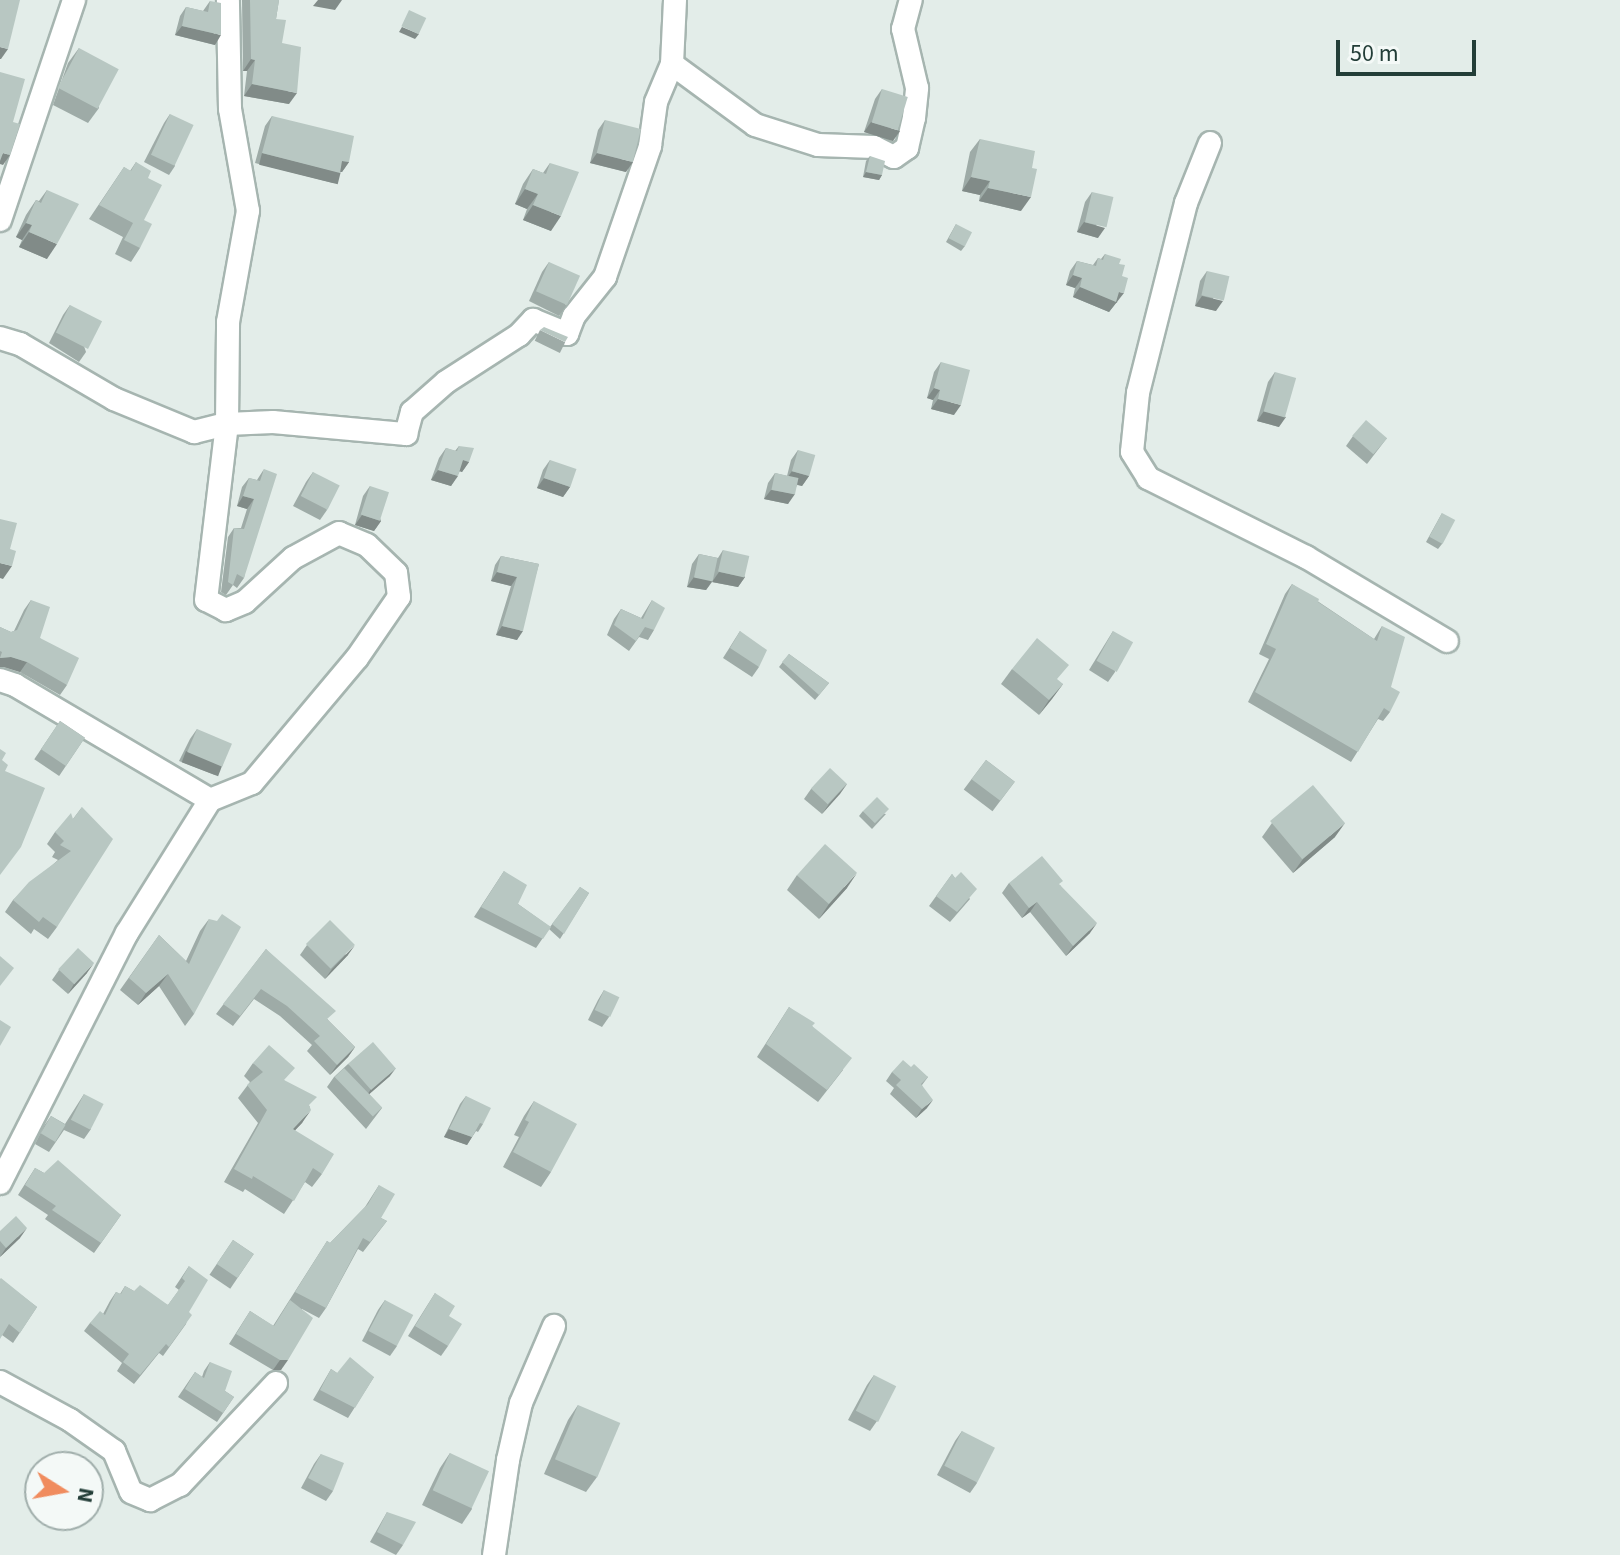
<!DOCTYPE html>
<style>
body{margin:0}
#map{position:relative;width:1620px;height:1555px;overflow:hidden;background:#e3ede9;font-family:"Source Sans 3",sans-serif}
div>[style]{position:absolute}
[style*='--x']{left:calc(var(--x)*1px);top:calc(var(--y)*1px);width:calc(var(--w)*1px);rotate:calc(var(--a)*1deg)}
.roads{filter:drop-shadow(2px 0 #a6b5b0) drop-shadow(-2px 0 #a6b5b0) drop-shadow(0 2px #a6b5b0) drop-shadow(0 -2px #a6b5b0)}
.street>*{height:22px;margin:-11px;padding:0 11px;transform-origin:11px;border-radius:11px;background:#fff}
.wall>*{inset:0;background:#9eaba7;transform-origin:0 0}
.shaded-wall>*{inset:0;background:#818b88;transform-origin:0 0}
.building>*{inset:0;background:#b8c7c2;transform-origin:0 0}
span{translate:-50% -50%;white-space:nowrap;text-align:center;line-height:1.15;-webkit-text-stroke:8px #f4f9f7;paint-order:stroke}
.north{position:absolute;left:24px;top:1451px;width:80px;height:80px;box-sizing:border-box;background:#f4f9f7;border:2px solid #a0aeab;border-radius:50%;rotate:101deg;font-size:22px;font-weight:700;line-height:32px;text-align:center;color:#233e38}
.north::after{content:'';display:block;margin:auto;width:28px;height:36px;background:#f08c5e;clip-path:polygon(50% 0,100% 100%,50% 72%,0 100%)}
.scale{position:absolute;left:1336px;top:40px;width:140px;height:36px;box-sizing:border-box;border:4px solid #233e38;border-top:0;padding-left:10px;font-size:24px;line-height:28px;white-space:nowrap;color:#233e38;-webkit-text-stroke:6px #f4f9f7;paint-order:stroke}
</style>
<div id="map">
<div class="roads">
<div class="street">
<i style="--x:672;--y:64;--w:103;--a:36.3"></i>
<i style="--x:755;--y:125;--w:66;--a:17.6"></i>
<i style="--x:818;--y:145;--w:56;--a:2"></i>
<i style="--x:874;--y:147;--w:22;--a:27"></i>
<i style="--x:894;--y:157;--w:16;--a:-35"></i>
<i style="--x:907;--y:148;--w:31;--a:-77"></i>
<i style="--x:914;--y:118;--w:30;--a:-84"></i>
<i style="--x:917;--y:88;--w:61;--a:-103.3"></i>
<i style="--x:903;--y:29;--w:30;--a:-75"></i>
<i style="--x:1210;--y:143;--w:65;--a:111.8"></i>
<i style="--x:1186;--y:203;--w:196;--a:104.2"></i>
<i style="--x:1138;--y:393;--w:59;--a:95.8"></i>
<i style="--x:1132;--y:452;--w:31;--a:58"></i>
<i style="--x:1148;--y:478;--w:177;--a:26.6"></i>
<i style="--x:1306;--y:557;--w:164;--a:30.8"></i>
<i style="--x:0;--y:220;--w:232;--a:-71.4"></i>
<i style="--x:0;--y:338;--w:21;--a:17"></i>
<i style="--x:20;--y:344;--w:109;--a:30.3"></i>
<i style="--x:114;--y:399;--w:87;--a:22.4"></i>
<i style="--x:194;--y:432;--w:34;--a:-14"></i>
<i style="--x:227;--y:424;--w:46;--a:-2.5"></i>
<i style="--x:273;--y:422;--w:134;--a:5.2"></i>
<i style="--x:406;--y:434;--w:23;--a:-75"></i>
<i style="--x:412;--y:412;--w:45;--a:-41.4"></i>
<i style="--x:446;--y:382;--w:87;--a:-32.8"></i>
<i style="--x:519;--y:335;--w:21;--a:-47"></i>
<i style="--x:533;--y:320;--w:37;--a:22"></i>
<i style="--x:567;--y:334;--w:19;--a:-69"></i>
<i style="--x:574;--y:316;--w:50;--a:-51.5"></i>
<i style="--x:605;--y:277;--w:139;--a:-71"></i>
<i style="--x:650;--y:146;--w:44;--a:-82.2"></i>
<i style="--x:656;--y:102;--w:41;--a:-67.2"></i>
<i style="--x:672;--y:64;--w:64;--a:-87.3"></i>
<i style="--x:0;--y:680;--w:16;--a:18"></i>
<i style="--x:15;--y:685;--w:226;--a:30.5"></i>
<i style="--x:210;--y:800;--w:45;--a:-22"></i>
<i style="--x:252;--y:783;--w:163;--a:-50"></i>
<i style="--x:357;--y:658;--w:74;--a:-55.5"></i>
<i style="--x:399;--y:597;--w:24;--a:-97"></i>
<i style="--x:396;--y:573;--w:40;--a:-136"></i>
<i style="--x:367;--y:545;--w:30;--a:-157"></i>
<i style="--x:339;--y:533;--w:52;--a:151.5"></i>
<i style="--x:293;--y:558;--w:65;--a:137.5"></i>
<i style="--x:245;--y:602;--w:21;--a:157"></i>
<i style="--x:226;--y:610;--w:22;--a:-153"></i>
<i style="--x:206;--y:600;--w:177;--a:-83.2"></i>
<i style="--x:227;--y:424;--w:102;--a:-89.4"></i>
<i style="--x:228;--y:322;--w:113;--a:-79.8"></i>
<i style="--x:248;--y:211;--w:104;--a:-100"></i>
<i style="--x:230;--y:109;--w:109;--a:-91.1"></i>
<i style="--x:0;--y:1183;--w:280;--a:-63.1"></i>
<i style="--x:127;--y:933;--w:157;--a:-58"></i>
<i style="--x:0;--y:1382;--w:80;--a:28.5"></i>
<i style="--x:70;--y:1420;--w:54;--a:35.2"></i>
<i style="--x:114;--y:1451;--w:44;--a:67.5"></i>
<i style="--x:131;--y:1492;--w:21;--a:23"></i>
<i style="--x:150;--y:1500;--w:34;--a:-27"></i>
<i style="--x:180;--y:1485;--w:140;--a:-46.7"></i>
<i style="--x:494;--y:1555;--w:96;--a:-81.6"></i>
<i style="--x:508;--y:1460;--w:58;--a:-77.2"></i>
<i style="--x:521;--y:1403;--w:84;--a:-66.8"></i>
</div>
</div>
<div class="wall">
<i style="clip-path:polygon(242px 0,279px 0,276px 19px,282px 43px,289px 104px,244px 96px,247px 71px,243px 71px)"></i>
<i style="clip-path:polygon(210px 1px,215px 45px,175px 35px,180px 16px,186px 7px,203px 11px)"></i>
<i style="clip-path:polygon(79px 48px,99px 108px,88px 123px,53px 105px,68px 63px)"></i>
<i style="clip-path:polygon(882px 89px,893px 141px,864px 132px,875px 99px)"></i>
<i style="clip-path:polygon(170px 114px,175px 166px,169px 175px,144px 162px,164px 123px)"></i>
<i style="clip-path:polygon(272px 116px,349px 162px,342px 172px,340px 172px,333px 183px,255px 163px,265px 126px)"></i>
<i style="clip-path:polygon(605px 120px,626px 172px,590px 163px,598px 130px)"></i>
<i style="clip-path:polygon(980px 139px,1021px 211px,979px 201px,980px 195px,962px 191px,970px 152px)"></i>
<i style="clip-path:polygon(870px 156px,882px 175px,879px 180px,863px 177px,866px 161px)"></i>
<i style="clip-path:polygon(136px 162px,148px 178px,140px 248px,131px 262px,115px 254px,123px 237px,89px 219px,124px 167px,130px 171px)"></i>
<i style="clip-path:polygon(550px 163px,551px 231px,523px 220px,527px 209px,515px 204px,523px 184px,533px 169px,543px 173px)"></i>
<i style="clip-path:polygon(47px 190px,47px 259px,19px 247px,22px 240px,16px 237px,26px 215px,36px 200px,39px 201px)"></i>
<i style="clip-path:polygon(1092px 192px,1098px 238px,1077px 232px,1085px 202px)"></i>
<i style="clip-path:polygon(956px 224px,965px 246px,961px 251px,946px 242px)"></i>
<i style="clip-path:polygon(1105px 254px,1119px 264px,1122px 276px,1117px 303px,1116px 303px,1109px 312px,1073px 297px,1075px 288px,1066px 285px,1070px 271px,1077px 261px,1093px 265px,1098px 258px,1101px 259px)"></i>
<i style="clip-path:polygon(549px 262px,566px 306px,559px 316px,529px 301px,542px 272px)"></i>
<i style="clip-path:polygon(1207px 271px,1216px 311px,1195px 306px,1200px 281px)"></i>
<i style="clip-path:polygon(70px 305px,86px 352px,79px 362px,49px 343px,63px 315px)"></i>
<i style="left:540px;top:330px;width:28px;height:12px;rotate:26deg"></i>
<i style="clip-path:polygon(941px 362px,954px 415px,931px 409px,933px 400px,927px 398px,934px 372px)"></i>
<i style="clip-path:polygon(1275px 372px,1279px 427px,1257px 421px,1268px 382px)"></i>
<i style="clip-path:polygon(1353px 436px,1387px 438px,1367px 464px,1346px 446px)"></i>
<i style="clip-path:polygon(459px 446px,469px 462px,462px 472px,460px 471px,451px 486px,431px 480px,439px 458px,446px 448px,455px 451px)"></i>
<i style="clip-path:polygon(798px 450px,809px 476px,802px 486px,797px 485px,788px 504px,764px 499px,768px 483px,775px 473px,787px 476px,791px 460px)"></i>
<i style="clip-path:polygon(550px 460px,570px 487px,563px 497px,537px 488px,543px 470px)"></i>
<i style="clip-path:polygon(264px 469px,244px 578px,237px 588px,233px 585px,226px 595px,221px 592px,228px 537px,234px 528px,241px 528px,247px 509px,237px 506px,242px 487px,249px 478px,257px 480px)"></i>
<i style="clip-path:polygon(313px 472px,327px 510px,320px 520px,293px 506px,306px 482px)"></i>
<i style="clip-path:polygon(370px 486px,381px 521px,374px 531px,355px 525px,363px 496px)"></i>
<i style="clip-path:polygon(1442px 513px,1442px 544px,1438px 549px,1426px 542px)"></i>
<i style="clip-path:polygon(723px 550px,745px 577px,738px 587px,712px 582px,706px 590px,687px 587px,692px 564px,699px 554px,718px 558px)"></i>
<i style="clip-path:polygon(501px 556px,539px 564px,517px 640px,496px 635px,511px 586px,491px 581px,495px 565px)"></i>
<i style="clip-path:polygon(1292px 584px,1374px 639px,1382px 626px,1391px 687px,1390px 712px,1383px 721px,1378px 719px,1351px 762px,1248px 702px,1269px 659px,1259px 654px,1285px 594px)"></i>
<i style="clip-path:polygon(31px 600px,40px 638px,67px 685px,60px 695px,20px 672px,4px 667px,0 667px,0 627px,11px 632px,14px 631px,24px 610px)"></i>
<i style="clip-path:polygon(652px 600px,654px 630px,648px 640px,639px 637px,629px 651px,607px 635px,614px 619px,621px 609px,641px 618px)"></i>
<i style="clip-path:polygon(740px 631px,759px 667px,752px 677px,723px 658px)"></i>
<i style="clip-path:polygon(1113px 631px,1115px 672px,1108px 682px,1089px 670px)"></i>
<i style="clip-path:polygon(789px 654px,829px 683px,815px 700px,779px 667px)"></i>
<i style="clip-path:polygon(1012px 669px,1063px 684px,1039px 715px,1001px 684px)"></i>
<i style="left:60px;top:721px;width:30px;height:46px;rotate:34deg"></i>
<i style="clip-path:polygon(197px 729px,215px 775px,179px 761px,190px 739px)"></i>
<i style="left:986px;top:760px;width:36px;height:37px;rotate:37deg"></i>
<i style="clip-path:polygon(847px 784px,822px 814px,804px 799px,811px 789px)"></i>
<i style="clip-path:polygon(82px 807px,57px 927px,48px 939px,34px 929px,31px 934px,5px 912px,13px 900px,58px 860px,52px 857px,55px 852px,47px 844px,55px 832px,73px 819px)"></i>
<i style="clip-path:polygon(863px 811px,886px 814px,872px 829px,859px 816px)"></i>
<i style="clip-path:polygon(1272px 823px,1335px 837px,1293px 873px,1262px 837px)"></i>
<i style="clip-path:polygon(504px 871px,518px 904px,550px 927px,580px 887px,589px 893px,560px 939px,549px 929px,536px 948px,474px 917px)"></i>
<i style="clip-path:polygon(952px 874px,970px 899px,950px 922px,929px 906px)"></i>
<i style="clip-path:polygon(797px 875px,847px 888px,819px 919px,787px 890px)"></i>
<i style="clip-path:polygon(1009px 883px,1060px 885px,1090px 933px,1066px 956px,1030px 912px,1022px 918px,1002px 893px)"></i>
<i style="clip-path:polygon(209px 919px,194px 1014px,185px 1026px,159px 986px,138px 1005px,120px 990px,159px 935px,186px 961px,200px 931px)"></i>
<i style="clip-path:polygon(307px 945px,348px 955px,325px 979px,300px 955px)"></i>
<i style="clip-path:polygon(266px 949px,329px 1021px,355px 1047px,348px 1057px,330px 1075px,307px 1051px,312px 1045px,280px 1016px,254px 999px,233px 1026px,216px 1014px)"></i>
<i style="clip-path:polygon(59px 970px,87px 973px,68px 994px,52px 980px)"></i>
<i style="clip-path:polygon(604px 990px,609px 1017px,602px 1027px,588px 1020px,598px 1000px)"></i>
<i style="clip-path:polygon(789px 1007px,812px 1026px,843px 1070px,818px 1102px,757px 1057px)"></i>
<i style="clip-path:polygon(253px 1063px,285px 1081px,310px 1107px,302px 1123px,295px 1130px,322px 1174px,312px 1187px,305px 1182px,284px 1214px,245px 1189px,243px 1192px,224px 1182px,258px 1123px,238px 1098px,250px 1082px,244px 1076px)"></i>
<i style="clip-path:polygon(348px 1064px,390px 1076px,369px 1094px,382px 1108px,366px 1129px,327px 1087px,334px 1077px)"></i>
<i style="clip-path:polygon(911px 1067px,928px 1077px,922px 1085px,927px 1108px,916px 1118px,890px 1094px,894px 1088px,886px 1081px,892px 1072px)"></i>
<i style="clip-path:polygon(84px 1094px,91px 1129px,84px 1139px,64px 1130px,49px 1152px,35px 1144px,44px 1126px,51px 1116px,65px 1124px)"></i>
<i style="clip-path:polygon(466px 1096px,483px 1124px,478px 1132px,476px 1131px,467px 1145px,444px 1137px,460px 1104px)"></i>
<i style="clip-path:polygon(534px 1101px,551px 1172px,541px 1187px,503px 1167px,519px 1137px,514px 1135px,524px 1116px)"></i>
<i style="clip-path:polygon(35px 1168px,121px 1215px,94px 1253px,45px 1219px,48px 1215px,18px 1195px)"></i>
<i style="clip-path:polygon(379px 1185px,381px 1218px,387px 1221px,363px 1252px,358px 1249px,326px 1308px,319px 1318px,302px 1309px,281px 1370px,273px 1370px,229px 1344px,250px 1311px,273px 1326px,327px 1241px,330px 1243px,365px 1207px)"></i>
<i style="clip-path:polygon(0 1231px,20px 1238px,0 1257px)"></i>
<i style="left:233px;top:1240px;width:25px;height:42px;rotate:34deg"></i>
<i style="clip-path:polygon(189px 1266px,189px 1312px,186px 1324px,163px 1356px,159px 1353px,134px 1384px,117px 1371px,122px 1363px,84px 1331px,90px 1323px,103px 1314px,110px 1301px,116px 1292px,120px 1294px,125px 1286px,134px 1291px,168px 1305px,179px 1290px,175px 1287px)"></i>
<i style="clip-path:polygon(0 1279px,37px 1307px,13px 1343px,2px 1335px)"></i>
<i style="clip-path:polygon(435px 1293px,449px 1316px,448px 1346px,441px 1356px,408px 1336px)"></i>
<i style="clip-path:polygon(385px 1300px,397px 1346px,390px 1356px,362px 1341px,378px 1310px)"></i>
<i style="clip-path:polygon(210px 1362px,225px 1391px,234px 1397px,217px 1422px,178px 1397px,195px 1372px,202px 1377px,204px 1371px)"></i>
<i style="clip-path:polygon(331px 1369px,337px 1373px,374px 1377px,348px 1418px,313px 1400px)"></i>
<i style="clip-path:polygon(874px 1375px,877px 1421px,870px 1431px,848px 1420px,867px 1385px)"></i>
<i style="clip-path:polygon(578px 1405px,597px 1477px,586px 1492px,544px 1474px,568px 1420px)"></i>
<i style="clip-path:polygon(962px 1431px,977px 1483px,970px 1493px,937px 1475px,955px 1441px)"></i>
<i style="clip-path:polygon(450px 1453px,472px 1509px,462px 1524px,422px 1505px,440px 1468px)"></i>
<i style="clip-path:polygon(321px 1454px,333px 1491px,326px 1501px,301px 1488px,314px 1464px)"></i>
<i style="clip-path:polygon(387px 1512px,403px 1545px,396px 1555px,370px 1542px)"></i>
</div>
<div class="shaded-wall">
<i style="clip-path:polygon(318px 0,342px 0,335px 10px,313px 6px)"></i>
<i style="clip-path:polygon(182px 26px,221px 35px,215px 45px,175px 35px)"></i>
<i style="clip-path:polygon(402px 27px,419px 34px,415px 39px,399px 32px)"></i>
<i style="clip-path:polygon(0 47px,8px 49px,1px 59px,0 59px)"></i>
<i style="clip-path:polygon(251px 59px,255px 60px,247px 71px,243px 71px)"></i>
<i style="clip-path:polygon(252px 84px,297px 93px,289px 104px,244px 96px)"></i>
<i style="clip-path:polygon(871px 122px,900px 131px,893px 141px,864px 132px)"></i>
<i style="clip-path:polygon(3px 153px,10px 155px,3px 165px,0 164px,0 157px)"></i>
<i style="left:262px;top:153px;width:81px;height:12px;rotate:14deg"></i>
<i style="clip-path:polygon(597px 153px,633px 162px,626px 172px,590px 163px)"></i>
<i style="clip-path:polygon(342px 161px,349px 162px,342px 172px,335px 171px)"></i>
<i style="clip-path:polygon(866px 172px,882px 175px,879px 180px,863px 177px)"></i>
<i style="clip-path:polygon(971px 177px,990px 181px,980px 195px,962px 191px)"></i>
<i style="clip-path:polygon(988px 188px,1031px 197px,1021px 211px,979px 201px)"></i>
<i style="clip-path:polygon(525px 189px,538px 194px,527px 209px,515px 204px)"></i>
<i style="clip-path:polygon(533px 205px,561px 216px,551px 231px,523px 220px)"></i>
<i style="clip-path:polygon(1084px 222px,1105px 228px,1098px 238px,1077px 232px)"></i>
<i style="clip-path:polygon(26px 223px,32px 225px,22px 240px,16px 237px)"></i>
<i style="clip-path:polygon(29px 232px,57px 244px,47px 259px,19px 247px)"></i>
<i style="clip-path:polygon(1073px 275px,1082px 278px,1075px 288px,1066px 285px)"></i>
<i style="clip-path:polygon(1080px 287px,1119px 292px,1124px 293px,1109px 312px,1073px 297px)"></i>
<i style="clip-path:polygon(1202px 296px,1223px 301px,1216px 311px,1195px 306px)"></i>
<i style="clip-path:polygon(934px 388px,940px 390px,933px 400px,927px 398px)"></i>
<i style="clip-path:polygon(938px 399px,961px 405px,954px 415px,931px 409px)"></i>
<i style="clip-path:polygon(1264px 411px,1286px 417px,1279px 427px,1257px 421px)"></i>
<i style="clip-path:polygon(463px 460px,469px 462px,462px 472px,456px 470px)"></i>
<i style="clip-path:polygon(438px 470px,458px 476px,451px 486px,431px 480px)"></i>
<i style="clip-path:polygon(792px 471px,809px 476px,802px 486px,785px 481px)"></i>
<i style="clip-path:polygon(544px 478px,570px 487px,563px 497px,537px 488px)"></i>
<i style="clip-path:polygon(771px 490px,795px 494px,788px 504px,764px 499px)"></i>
<i style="clip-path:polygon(243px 496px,254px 499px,247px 509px,237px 506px)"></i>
<i style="clip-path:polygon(362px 515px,381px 521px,374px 531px,355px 525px)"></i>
<i style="clip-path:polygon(0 563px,12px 566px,3px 579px,0 578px)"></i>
<i style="clip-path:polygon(497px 572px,517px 577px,511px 586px,491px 581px)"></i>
<i style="clip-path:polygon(719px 572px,745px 577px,738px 587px,712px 582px)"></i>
<i style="clip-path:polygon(694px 577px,713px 580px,706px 590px,687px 587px)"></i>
<i style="clip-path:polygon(502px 626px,523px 631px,517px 640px,496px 635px)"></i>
<i style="clip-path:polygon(11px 657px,27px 662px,20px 672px,4px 667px,0 667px,0 658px)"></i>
<i style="clip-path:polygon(1063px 684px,1052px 699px,1039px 715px,1049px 700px)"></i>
<i style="left:186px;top:751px;width:39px;height:12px;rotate:21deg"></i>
<i style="clip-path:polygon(847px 784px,840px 794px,822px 814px,829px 804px)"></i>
<i style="clip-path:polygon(1345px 823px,1335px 837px,1293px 873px,1303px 859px)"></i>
<i style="clip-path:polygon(857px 873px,847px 888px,819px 919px,829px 904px)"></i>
<i style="clip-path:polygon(1037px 902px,1030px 912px,1022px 918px,1029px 908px)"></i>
<i style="clip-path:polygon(1097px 923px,1090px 933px,1066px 956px,1073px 946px)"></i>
<i style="clip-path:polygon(355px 945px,348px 955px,325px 979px,332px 969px)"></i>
<i style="clip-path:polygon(94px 963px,87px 973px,68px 994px,74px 984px)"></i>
<i style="clip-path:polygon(168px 974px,159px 986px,138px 1005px,146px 993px)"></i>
<i style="clip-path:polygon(355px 1047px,348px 1057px,330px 1075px,337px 1065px)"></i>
<i style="clip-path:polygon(396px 1068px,390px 1076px,366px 1097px,371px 1089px)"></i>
<i style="clip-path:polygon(933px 1100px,927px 1108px,916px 1118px,922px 1109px)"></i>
<i style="clip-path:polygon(311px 1110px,302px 1123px,284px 1142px,293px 1129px)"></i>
<i style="clip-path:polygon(449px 1129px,472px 1137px,467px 1145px,444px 1137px)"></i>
<i style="clip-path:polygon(27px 1228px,20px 1238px,0 1257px,6px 1248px)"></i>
<i style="clip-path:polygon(280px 1360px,288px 1360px,281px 1370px,273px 1370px)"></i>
</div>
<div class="building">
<i style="clip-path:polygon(0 0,20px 0,8px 49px,0 47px)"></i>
<i style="clip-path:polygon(250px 0,279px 0,276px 19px,286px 20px,282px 43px,301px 47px,297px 93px,252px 84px,255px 60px,251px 59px)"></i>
<i style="clip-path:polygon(210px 1px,221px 3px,221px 35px,182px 26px,186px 7px,208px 12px)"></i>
<i style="left:409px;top:10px;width:19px;height:18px;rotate:25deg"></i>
<i style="left:79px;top:48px;width:45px;height:45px;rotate:28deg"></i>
<i style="clip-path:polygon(0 72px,25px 79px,13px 122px,20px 124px,10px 155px,3px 153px,0 161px)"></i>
<i style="left:882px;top:89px;width:27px;height:35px;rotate:17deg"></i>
<i style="left:170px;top:114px;width:26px;height:45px;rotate:25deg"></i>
<i style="clip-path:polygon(272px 116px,354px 136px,349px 162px,342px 161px,340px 173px,262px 153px)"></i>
<i style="left:605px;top:120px;width:37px;height:34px;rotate:14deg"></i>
<i style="clip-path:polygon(980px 139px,1035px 151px,1032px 168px,1037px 169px,1031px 197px,988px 188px,990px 181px,971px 177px)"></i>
<i style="clip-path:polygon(870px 156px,885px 161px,882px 175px,866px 172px)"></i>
<i style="clip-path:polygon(136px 162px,151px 171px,148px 178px,162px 185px,144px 220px,152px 224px,140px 248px,124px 240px,133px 223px,99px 205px,124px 167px,131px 171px)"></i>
<i style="clip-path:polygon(550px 163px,579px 172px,561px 216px,533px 205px,538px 194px,525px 189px,533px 169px,546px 174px)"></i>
<i style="clip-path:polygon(47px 190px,79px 204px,57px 244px,29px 232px,32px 225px,26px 223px,36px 200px,41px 203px)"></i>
<i style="left:1092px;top:192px;width:22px;height:31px;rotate:13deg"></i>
<i style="left:956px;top:224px;width:18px;height:16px;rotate:27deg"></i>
<i style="clip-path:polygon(1105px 254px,1121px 259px,1119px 264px,1125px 265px,1122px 276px,1128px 278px,1124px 293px,1119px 292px,1116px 302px,1080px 287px,1082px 278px,1073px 275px,1077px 261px,1096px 266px,1098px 258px,1103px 260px)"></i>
<i style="left:549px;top:262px;width:34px;height:32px;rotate:24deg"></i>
<i style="left:1207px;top:271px;width:23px;height:25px;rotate:13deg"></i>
<i style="left:70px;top:305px;width:36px;height:31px;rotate:27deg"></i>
<i style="clip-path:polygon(544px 327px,568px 337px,565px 342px,540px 330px)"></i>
<i style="clip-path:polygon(941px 362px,970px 370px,961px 405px,938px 399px,940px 390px,934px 388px)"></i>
<i style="left:1275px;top:372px;width:22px;height:41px;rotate:16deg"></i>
<i style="left:1366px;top:420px;width:28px;height:21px;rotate:41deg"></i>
<i style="clip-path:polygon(459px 446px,474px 448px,469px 462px,463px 460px,458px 476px,438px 470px,446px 448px,457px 451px)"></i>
<i style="left:798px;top:450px;width:18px;height:22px;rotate:16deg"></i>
<i style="left:550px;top:460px;width:28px;height:19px;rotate:19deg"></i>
<i style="clip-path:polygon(264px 469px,277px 474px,244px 578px,237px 574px,233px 585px,228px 582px,234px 528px,244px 529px,254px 499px,243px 496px,249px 478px,260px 481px)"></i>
<i style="left:313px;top:472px;width:30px;height:27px;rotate:27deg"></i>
<i style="left:775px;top:473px;width:24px;height:17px;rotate:12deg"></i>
<i style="left:370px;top:486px;width:20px;height:30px;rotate:18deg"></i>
<i style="left:1442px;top:513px;width:15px;height:27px;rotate:28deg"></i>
<i style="clip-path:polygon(0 519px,17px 523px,10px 549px,16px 551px,12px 566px,0 563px)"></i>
<i style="left:723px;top:550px;width:27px;height:22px;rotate:13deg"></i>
<i style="left:699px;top:554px;width:19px;height:24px;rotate:12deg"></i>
<i style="clip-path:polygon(501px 556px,539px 564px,523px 631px,502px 626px,517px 577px,497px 572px)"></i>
<i style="clip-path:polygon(1292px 584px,1319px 599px,1318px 602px,1377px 641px,1382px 626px,1405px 637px,1391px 687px,1400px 692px,1390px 712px,1384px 708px,1358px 752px,1255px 692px,1276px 649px,1266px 644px)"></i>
<i style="clip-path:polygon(31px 600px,50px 607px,40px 638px,79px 658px,67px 685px,27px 662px,11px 657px,0 658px,2px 652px,0 651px,0 627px,11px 632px,17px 630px)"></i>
<i style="clip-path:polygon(652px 600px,665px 608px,654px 630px,645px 627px,636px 641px,614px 625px,621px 609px,643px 619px)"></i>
<i style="clip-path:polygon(740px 631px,767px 650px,759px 667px,730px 648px)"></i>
<i style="left:1113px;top:631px;width:23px;height:34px;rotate:29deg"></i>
<i style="clip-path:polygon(1037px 638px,1069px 665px,1057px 679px,1063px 684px,1049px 700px,1012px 669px)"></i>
<i style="clip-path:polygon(789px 654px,829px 683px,819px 695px,782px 662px)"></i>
<i style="left:60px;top:721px;width:30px;height:34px;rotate:34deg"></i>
<i style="left:197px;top:729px;width:38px;height:25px;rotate:23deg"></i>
<i style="clip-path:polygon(0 749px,6px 753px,2px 760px,8px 765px,5px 771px,45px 788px,21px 847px,0 875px)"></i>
<i style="left:986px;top:760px;width:36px;height:24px;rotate:37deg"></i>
<i style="left:830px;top:768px;width:23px;height:28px;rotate:43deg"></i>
<i style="left:1313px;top:785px;width:50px;height:56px;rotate:50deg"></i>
<i style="left:877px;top:797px;width:17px;height:20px;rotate:45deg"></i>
<i style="clip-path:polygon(82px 807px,113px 839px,57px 927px,43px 917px,39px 922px,13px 900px,29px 882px,71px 851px,60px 845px,64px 841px,55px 832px,71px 813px,73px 819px)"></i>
<i style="left:825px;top:844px;width:43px;height:42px;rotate:42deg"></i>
<i style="clip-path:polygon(1042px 856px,1063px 881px,1059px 884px,1097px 923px,1073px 946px,1037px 902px,1029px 908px,1009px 883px)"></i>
<i style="clip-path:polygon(504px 871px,527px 885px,518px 904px,551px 927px,543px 939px,481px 907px)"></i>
<i style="clip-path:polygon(961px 872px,977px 889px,957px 912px,936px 896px,952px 874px,955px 878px)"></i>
<i style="clip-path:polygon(580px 887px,589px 893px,564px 934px,552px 924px)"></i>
<i style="clip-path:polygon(222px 914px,241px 927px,194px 1014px,168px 974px,146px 993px,129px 978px,159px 935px,189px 964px,209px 919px,217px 921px)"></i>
<i style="left:330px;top:920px;width:35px;height:34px;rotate:45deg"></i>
<i style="left:78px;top:948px;width:22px;height:29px;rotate:43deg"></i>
<i style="clip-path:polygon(266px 949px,336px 1011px,327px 1019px,355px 1047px,337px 1065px,314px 1041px,320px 1036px,287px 1006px,261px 989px,240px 1016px,223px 1004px)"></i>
<i style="clip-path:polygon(0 956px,14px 968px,0 986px)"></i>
<i style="left:604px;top:990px;width:17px;height:22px;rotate:25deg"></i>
<i style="clip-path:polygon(789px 1007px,815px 1023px,812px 1026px,852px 1058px,827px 1090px,766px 1044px)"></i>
<i style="clip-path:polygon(0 1020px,11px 1027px,0 1046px)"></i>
<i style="left:373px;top:1042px;width:35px;height:33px;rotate:49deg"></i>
<i style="clip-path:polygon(269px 1045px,295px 1068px,284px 1080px,317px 1097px,309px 1105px,311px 1110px,293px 1129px,334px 1154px,322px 1174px,313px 1168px,294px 1201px,253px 1176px,252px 1179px,234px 1169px,267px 1110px,247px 1085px,263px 1072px,253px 1063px)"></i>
<i style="clip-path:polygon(903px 1060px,911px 1067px,914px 1064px,928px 1077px,921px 1084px,933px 1100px,922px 1109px,896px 1085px,901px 1080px,892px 1072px)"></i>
<i style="left:344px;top:1068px;width:55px;height:13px;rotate:46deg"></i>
<i style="left:84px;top:1094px;width:22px;height:29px;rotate:27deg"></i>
<i style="clip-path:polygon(466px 1096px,491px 1108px,483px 1124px,480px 1123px,472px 1137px,449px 1129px)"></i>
<i style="clip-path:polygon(534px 1101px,577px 1124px,551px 1172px,513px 1152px,529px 1122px,525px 1120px)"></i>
<i style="left:51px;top:1116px;width:17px;height:20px;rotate:31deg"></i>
<i style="clip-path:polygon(58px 1160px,121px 1215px,101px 1243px,52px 1210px,56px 1206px,25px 1185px,35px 1168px,44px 1173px)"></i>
<i style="clip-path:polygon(379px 1185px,395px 1194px,381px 1218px,387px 1221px,370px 1242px,363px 1238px,326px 1308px,295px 1292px,327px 1241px,330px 1243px,368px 1204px)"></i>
<i style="clip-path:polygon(16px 1216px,27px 1228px,6px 1248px,0 1241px,0 1231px)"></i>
<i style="left:233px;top:1240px;width:25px;height:29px;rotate:34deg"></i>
<i style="clip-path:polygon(189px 1266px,208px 1280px,189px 1312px,192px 1315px,169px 1347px,166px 1344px,140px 1375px,123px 1362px,129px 1354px,90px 1323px,100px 1311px,105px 1315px,116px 1292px,121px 1294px,125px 1286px,134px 1291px,140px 1285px,168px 1305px,185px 1281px,182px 1278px)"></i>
<i style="clip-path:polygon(1px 1278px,37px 1307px,20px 1333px,9px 1324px,0 1339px,0 1279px)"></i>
<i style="clip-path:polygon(435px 1293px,455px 1306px,449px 1316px,462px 1324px,448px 1346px,415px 1326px)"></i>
<i style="clip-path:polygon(290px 1300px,313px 1318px,288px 1360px,280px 1360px,236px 1334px,250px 1311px,274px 1326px)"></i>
<i style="left:385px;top:1300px;width:32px;height:35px;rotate:28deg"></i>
<i style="clip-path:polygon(350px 1357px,374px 1377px,355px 1408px,320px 1390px,331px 1369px,337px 1373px)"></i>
<i style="clip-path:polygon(210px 1362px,232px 1371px,225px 1391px,234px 1397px,223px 1413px,185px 1389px,195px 1372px,204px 1378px)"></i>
<i style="left:874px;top:1375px;width:25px;height:40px;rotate:27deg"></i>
<i style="left:578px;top:1405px;width:46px;height:59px;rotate:23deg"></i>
<i style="left:962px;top:1431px;width:37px;height:39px;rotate:27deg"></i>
<i style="left:450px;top:1453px;width:43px;height:41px;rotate:25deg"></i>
<i style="clip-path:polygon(321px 1454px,344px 1463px,333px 1491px,308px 1478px)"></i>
<i style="clip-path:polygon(387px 1512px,416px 1522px,403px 1545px,377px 1532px)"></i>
</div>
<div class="north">N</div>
<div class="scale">50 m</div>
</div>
